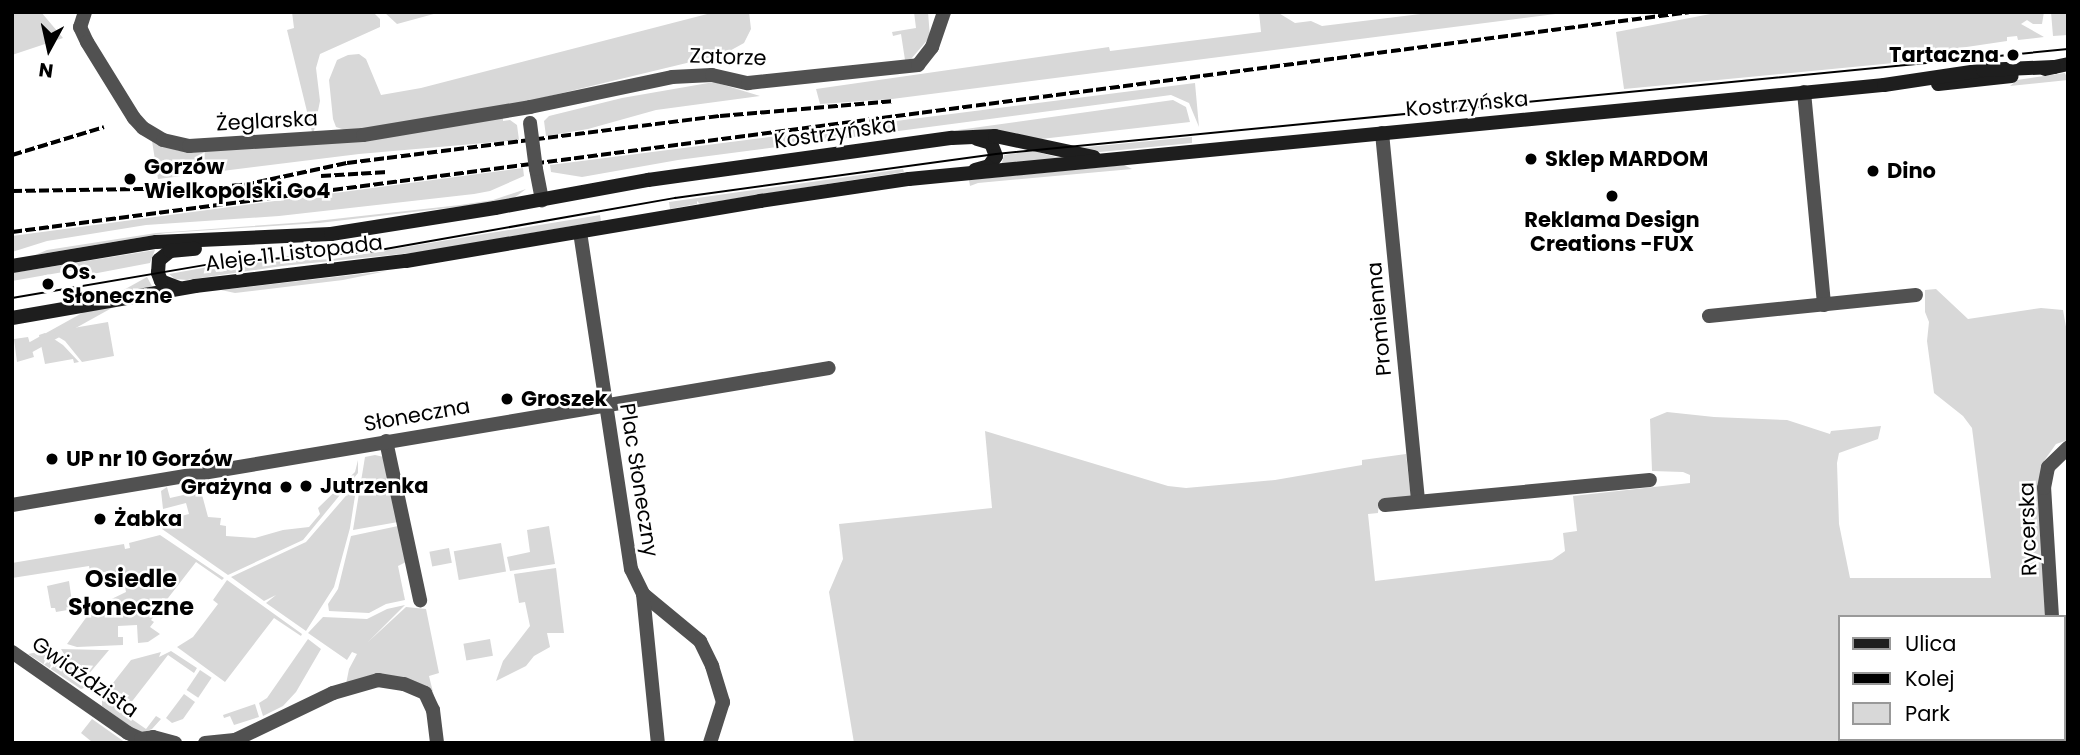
<!DOCTYPE html>
<meta charset="utf-8">
<style>
body{margin:0}
#map{position:relative;width:2080px;height:755px;overflow:hidden;background:#fff;font-family:Poppins,sans-serif}
div>[style]{position:absolute}
[style*='--x']{left:calc(var(--x)*1px);top:calc(var(--y)*1px);width:calc(var(--w)*1px);rotate:calc(var(--a)*1deg)}
.green>*{inset:0;background:#d8d8d8;transform-origin:0 0}
.street>*{height:14px;margin:-7px;padding:0 7px;transform-origin:7px;border-radius:7px;background:#515151}
.secondary>*{height:14px;margin:-7px;padding:0 7px;transform-origin:7px;border-radius:7px;background:#1e1e1e}
.tram>*{height:2px;margin:-1px;padding:0 1px;transform-origin:1px;border-radius:1px;background:#000}
.rail>*{height:3.5px;margin-top:-1.75px;transform-origin:0;background:repeating-linear-gradient(90deg,#000 0 10px,transparent 0 13.5px)}
.street-bridge>*{height:14px;margin:-7px;padding:0 7px;transform-origin:7px;border-radius:7px;background:#515151}
.dots>*{width:19px;height:19px;translate:-50% -50%;box-sizing:border-box;border:4px solid #fff;border-radius:50%}
span{translate:-50% -50%;white-space:nowrap;text-align:center;line-height:1.15;-webkit-text-stroke:5px #fff;paint-order:stroke}
.poi-label{font-size:21px;color:#000;font-weight:700}
.right{translate:-100% -50%;text-align:right}
.left{translate:0 -50%;text-align:left}
.street-label{font-size:21px;color:#000}
.quarter-label{font-size:24px;color:#000;font-weight:700}
.frame{position:absolute;inset:0;border:14px solid #000;pointer-events:none}
.legend{position:absolute;left:1838px;top:615px;width:228px;height:126px;box-sizing:border-box;background:#fff;border:2px solid #999;margin:0;padding:9px 12px;list-style:none;font-size:21px;color:#000}
.legend li{display:flex;align-items:center;gap:14px;height:35px}
.legend b{width:35px;border:2px solid #999}
.north{position:absolute;left:14px;top:14px;width:70px;height:70px;-webkit-text-stroke:5px #fff;paint-order:stroke;rotate:188deg;font-size:19px;font-weight:700;line-height:28px;text-align:center;color:#000}
.north::after{content:'';display:block;margin:auto;width:24px;height:32px;background:#000;clip-path:polygon(50% 0,100% 100%,50% 72%,0 100%)}
</style>
<div id="map">
<div class="green">
<i style="clip-path:polygon(12px 12px,41px 12px,63px 38px,12px 55px)"></i>
<i style="clip-path:polygon(292px 12px,373px 12px,380px 19px,380px 27px,320px 54px,316px 68px,320px 101px,313px 136px,287px 30px,294px 28px)"></i>
<i style="clip-path:polygon(384px 12px,441px 12px,397px 24px)"></i>
<i style="clip-path:polygon(715px 12px,749px 12px,751px 29px,744px 43px,724px 54px,525px 102px,348px 131px,336px 127px,333px 119px,329px 80px,337px 60px,348px 55px,359px 54px,366px 59px,381px 95px,421px 88px)"></i>
<i style="clip-path:polygon(914px 12px,928px 12px,930px 37px,911px 59px,905px 60px,901px 34px,893px 36px,892px 32px,916px 28px)"></i>
<i style="clip-path:polygon(1259px 12px,1277px 12px,1295px 23px,1311px 21px,1322px 26px,1437px 12px,1571px 12px,892px 99px,820px 104px,816px 89px,1109px 47px,1110px 51px,1261px 32px)"></i>
<i style="clip-path:polygon(1721px 12px,2044px 12px,2042px 24px,2033px 24px,2027px 20px,2021px 24px,2044px 37px,2018px 40px,2017px 36px,2007px 37px,2007px 41px,1906px 56px,1904px 62px,1624px 89px,1616px 32px)"></i>
<i style="clip-path:polygon(2051px 12px,2068px 12px,2068px 35px,2053px 36px)"></i>
<i style="clip-path:polygon(2065px 73px,2068px 80px,2010px 86px,2017px 80px)"></i>
<i style="clip-path:polygon(714px 82px,760px 96px,656px 110px,588px 129px,546px 136px,544px 121px,549px 116px,622px 98px)"></i>
<i style="clip-path:polygon(1195px 83px,1199px 127px,1189px 103px,1171px 95px,678px 160px,582px 177px,551px 172px,550px 165px)"></i>
<i style="clip-path:polygon(1173px 100px,1186px 107px,1190px 122px,1041px 139px,997px 131px,958px 130px)"></i>
<i style="clip-path:polygon(503px 117px,503px 121px,510px 120px,517px 125px,519px 140px,359px 154px,158px 179px,152px 141px,179px 151px,367px 140px)"></i>
<i style="clip-path:polygon(1192px 137px,1192px 143px,1100px 152px,1066px 149px)"></i>
<i style="clip-path:polygon(1033px 151px,1064px 159px,1001px 166px,1004px 155px)"></i>
<i style="clip-path:polygon(1124px 165px,1132px 169px,978px 183px,970px 186px,969px 180px)"></i>
<i style="clip-path:polygon(523px 168px,524px 176px,490px 191px,474px 194px,279px 216px,146px 225px,47px 241px,12px 252px,12px 236px)"></i>
<i style="clip-path:polygon(903px 169px,904px 172px,700px 204px,697px 201px,697px 204px,670px 209px,669px 202px)"></i>
<i style="clip-path:polygon(526px 189px,514px 198px,473px 205px,319px 223px,166px 233px,35px 255px,47px 250px,156px 233px,307px 222px,460px 205px,493px 200px)"></i>
<i style="clip-path:polygon(600px 215px,601px 221px,421px 252px,282px 266px,187px 280px,175px 279px,169px 274px,225px 264px,333px 259px)"></i>
<i style="clip-path:polygon(155px 250px,150px 263px,87px 275px,86px 268px,12px 281px,12px 273px)"></i>
<i style="clip-path:polygon(387px 271px,343px 280px,235px 293px,221px 290px)"></i>
<i style="left:147px;top:277px;width:10px;height:137px;rotate:61deg"></i>
<i style="clip-path:polygon(1936px 289px,1968px 319px,2041px 308px,2063px 310px,2068px 338px,2068px 440px,2056px 444px,2044px 461px,2039px 506px,2048px 605px,2044px 617px,1840px 617px,1840px 739px,2064px 739px,2064px 641px,2068px 639px,2068px 743px,854px 743px,829px 592px,843px 559px,839px 524px,992px 508px,985px 431px,1168px 486px,1186px 488px,1275px 480px,1362px 465px,1362px 460px,1406px 454px,1411px 499px,1379px 502px,1378px 513px,1368px 514px,1375px 581px,1552px 560px,1565px 551px,1563px 533px,1577px 531px,1573px 496px,1690px 483px,1690px 475px,1683px 472px,1652px 471px,1650px 419px,1667px 412px,1714px 417px,1787px 420px,1830px 434px,1831px 431px,1881px 426px,1878px 439px,1839px 453px,1837px 463px,1839px 524px,1850px 578px,1991px 578px,1972px 428px,1963px 416px,1934px 393px,1927px 341px,1929px 322px,1925px 312px,1925px 290px)"></i>
<i style="clip-path:polygon(108px 322px,114px 356px,82px 362px,65px 341px,50px 332px)"></i>
<i style="clip-path:polygon(45px 333px,63px 345px,79px 362px,74px 363px,73px 359px,45px 364px,39px 335px)"></i>
<i style="clip-path:polygon(28px 337px,34px 357px,17px 362px,14px 339px)"></i>
<i style="clip-path:polygon(375px 455px,384px 457px,398px 522px,353px 530px,365px 457px)"></i>
<i style="clip-path:polygon(358px 460px,358px 473px,303px 540px,228px 575px,162px 529px,166px 520px,189px 514px,186px 503px,163px 509px,161px 491px,167px 487px,170px 498px,201px 491px,208px 517px,221px 518px,220px 525px,226px 526px,226px 536px,255px 538px,283px 530px,309px 527px,320px 514px,318px 508px,355px 472px)"></i>
<i style="clip-path:polygon(357px 483px,350px 528px,334px 587px,306px 631px,266px 603px,276px 595px,264px 601px,231px 577px,306px 542px)"></i>
<i style="clip-path:polygon(398px 526px,406px 562px,398px 566px,405px 600px,386px 604px,369px 613px,329px 611px,328px 604px,338px 589px,351px 536px)"></i>
<i style="clip-path:polygon(549px 526px,555px 564px,510px 571px,507px 557px,530px 552px,527px 530px)"></i>
<i style="clip-path:polygon(160px 535px,224px 578px,222px 580px,196px 562px,151px 620px,154px 622px,150px 627px,160px 634px,148px 642px,138px 643px,137px 625px,118px 626px,118px 637px,123px 637px,123px 645px,77px 647px,67px 644px,93px 608px,126px 592px,122px 572px,90px 572px,89px 566px,12px 578px,12px 563px,124px 544px,125px 549px,130px 548px,129px 543px)"></i>
<i style="left:501px;top:543px;width:29px;height:48px;rotate:80deg"></i>
<i style="left:449px;top:548px;width:15px;height:20px;rotate:79deg"></i>
<i style="clip-path:polygon(556px 568px,564px 633px,547px 633px,550px 647px,534px 656px,526px 666px,496px 681px,503px 661px,530px 626px,525px 602px,519px 603px,514px 574px)"></i>
<i style="clip-path:polygon(227px 580px,302px 634px,301px 636px,274px 618px,225px 682px,177px 647px,193px 637px,218px 604px,213px 600px)"></i>
<i style="clip-path:polygon(69px 581px,73px 609px,56px 612px,55px 608px,51px 608px,47px 586px)"></i>
<i style="clip-path:polygon(405px 605px,368px 642px,406px 607px,426px 609px,439px 673px,429px 676px,437px 708px,427px 691px,346px 684px,349px 669px,357px 654px,352px 652px,347px 660px,308px 633px,323px 617px,367px 619px,387px 609px)"></i>
<i style="clip-path:polygon(308px 639px,321px 649px,296px 692px,283px 706px,263px 716px,259px 703px,267px 698px)"></i>
<i style="left:490px;top:639px;width:17px;height:27px;rotate:80deg"></i>
<i style="clip-path:polygon(61px 649px,102px 650px,109px 650px,82px 682px,87px 687px,81px 689px,28px 654px,43px 651px,58px 662px,64px 654px)"></i>
<i style="clip-path:polygon(171px 651px,197px 668px,194px 673px,168px 655px,123px 713px,146px 729px,156px 716px,161px 719px,152px 729px,144px 732px,135px 730px,102px 706px,102px 697px,131px 660px,161px 652px,159px 657px)"></i>
<i style="left:200px;top:670px;width:14px;height:24px;rotate:34deg"></i>
<i style="clip-path:polygon(184px 694px,195px 702px,183px 719px,172px 723px,166px 718px)"></i>
<i style="clip-path:polygon(255px 704px,259px 717px,234px 725px,230px 716px,224px 718px,223px 715px)"></i>
<i style="clip-path:polygon(92px 719px,126px 743px,92px 742px,81px 733px)"></i>
</div>
<div class="street">
<i style="--x:85;--y:12;--w:16;--a:108"></i>
<i style="--x:80;--y:27;--w:17;--a:65"></i>
<i style="--x:87;--y:42;--w:89;--a:58.3"></i>
<i style="--x:134;--y:118;--w:13;--a:48"></i>
<i style="--x:143;--y:128;--w:23;--a:31"></i>
<i style="--x:163;--y:140;--w:27;--a:13"></i>
<i style="--x:189;--y:146;--w:174;--a:-3.6"></i>
<i style="--x:363;--y:135;--w:169;--a:-9.5"></i>
<i style="--x:530;--y:107;--w:145;--a:-11.9"></i>
<i style="--x:672;--y:77;--w:40;--a:-2.9"></i>
<i style="--x:712;--y:75;--w:37;--a:13"></i>
<i style="--x:748;--y:83;--w:171;--a:-6"></i>
<i style="--x:918;--y:65;--w:23;--a:-52"></i>
<i style="--x:932;--y:47;--w:37;--a:-71"></i>
<i style="--x:1804;--y:92;--w:214;--a:84.6"></i>
<i style="--x:1382;--y:133;--w:370;--a:84.4"></i>
<i style="--x:536;--y:169;--w:32;--a:79"></i>
<i style="--x:580;--y:232;--w:341;--a:81.4"></i>
<i style="--x:631;--y:569;--w:28;--a:64"></i>
<i style="--x:643;--y:594;--w:74;--a:39.5"></i>
<i style="--x:700;--y:641;--w:28;--a:64"></i>
<i style="--x:712;--y:666;--w:38;--a:73"></i>
<i style="--x:723;--y:702;--w:43;--a:107.6"></i>
<i style="--x:1709;--y:316;--w:208;--a:-5.8"></i>
<i style="--x:386;--y:441;--w:163;--a:77.9"></i>
<i style="--x:12;--y:505;--w:828;--a:-9.52"></i>
<i style="--x:1385;--y:505;--w:266;--a:-5.4"></i>
<i style="--x:643;--y:594;--w:150;--a:84.3"></i>
<i style="--x:2052;--y:617;--w:129;--a:-93.5"></i>
<i style="--x:2044;--y:488;--w:21;--a:-79"></i>
<i style="--x:2048;--y:467;--w:28;--a:-44"></i>
<i style="--x:2064;--y:630;--w:4;--a:0"></i>
<i style="--x:12;--y:652;--w:141;--a:34.9"></i>
<i style="--x:128;--y:733;--w:14;--a:25"></i>
<i style="--x:141;--y:739;--w:12;--a:-9"></i>
<i style="--x:153;--y:737;--w:23;--a:15"></i>
<i style="--x:205;--y:743;--w:30;--a:-6"></i>
<i style="--x:235;--y:740;--w:109;--a:-25.6"></i>
<i style="--x:333;--y:693;--w:47;--a:-16.1"></i>
<i style="--x:378;--y:680;--w:26;--a:9"></i>
<i style="--x:404;--y:684;--w:23;--a:23"></i>
<i style="--x:425;--y:693;--w:19;--a:65"></i>
<i style="--x:433;--y:710;--w:33;--a:83"></i>
</div>
<div class="secondary">
<i style="--x:2045;--y:69;--w:24;--a:-12"></i>
<i style="--x:1938;--y:84;--w:74;--a:-6.2"></i>
<i style="--x:975;--y:170;--w:15;--a:-16"></i>
<i style="--x:989;--y:166;--w:12;--a:-55"></i>
<i style="--x:996;--y:156;--w:14;--a:-111"></i>
<i style="--x:991;--y:143;--w:15;--a:-164"></i>
<i style="--x:12;--y:266;--w:146;--a:-9.5"></i>
<i style="--x:156;--y:242;--w:175;--a:-2.6"></i>
<i style="--x:331;--y:234;--w:166;--a:-9"></i>
<i style="--x:495;--y:208;--w:156;--a:-10.4"></i>
<i style="--x:648;--y:180;--w:307;--a:-7.9"></i>
<i style="--x:952;--y:138;--w:43;--a:-2.7"></i>
<i style="--x:995;--y:136;--w:101;--a:12"></i>
<i style="--x:179;--y:288;--w:19;--a:-159"></i>
<i style="--x:161;--y:281;--w:9;--a:-111"></i>
<i style="--x:158;--y:273;--w:13;--a:-86"></i>
<i style="--x:159;--y:260;--w:14;--a:-39"></i>
<i style="--x:170;--y:251;--w:25;--a:-5"></i>
<i style="--x:12;--y:318;--w:186;--a:-9.9"></i>
<i style="--x:195;--y:286;--w:212;--a:-6.8"></i>
<i style="--x:406;--y:261;--w:359;--a:-9.6"></i>
<i style="--x:760;--y:201;--w:151;--a:-8.4"></i>
<i style="--x:909;--y:179;--w:980;--a:-5.51"></i>
<i style="--x:1884;--y:85;--w:100;--a:-8.6"></i>
<i style="--x:1983;--y:70;--w:71;--a:-2.4"></i>
</div>
<div class="tram">
<i style="--x:12;--y:298;--w:207;--a:-9.7"></i>
<i style="--x:216;--y:263;--w:158;--a:-4.3"></i>
<i style="--x:374;--y:251;--w:306;--a:-10"></i>
<i style="--x:675;--y:198;--w:324;--a:-7.8"></i>
<i style="--x:996;--y:154;--w:1077;--a:-5.59"></i>
</div>
<div class="rail">
<i style="--x:12;--y:155;--w:96;--a:-16.9"></i>
<i style="--x:321;--y:176;--w:67;--a:-3.4"></i>
<i style="--x:244;--y:185;--w:105;--a:-12.1"></i>
<i style="--x:347;--y:163;--w:376;--a:-7.2"></i>
<i style="--x:720;--y:116;--w:175;--a:-4.9"></i>
<i style="--x:12;--y:191;--w:193;--a:-0.9"></i>
<i style="--x:205;--y:188;--w:47;--a:-4.9"></i>
<i style="--x:12;--y:232;--w:1691;--a:-7.47"></i>
</div>
<div class="street-bridge">
<i style="--x:530;--y:123;--w:46;--a:82.6"></i>
</div>
<div class="dots">
<i style="left:2013px;top:55px;background:#000"></i>
<i style="left:1531px;top:159px;background:#000"></i>
<i style="left:1873px;top:171px;background:#000"></i>
<i style="left:130px;top:179px;background:#000"></i>
<i style="left:1612px;top:196px;background:#000"></i>
<i style="left:48px;top:284px;background:#000"></i>
<i style="left:507px;top:399px;background:#000"></i>
<i style="left:52px;top:459px;background:#000"></i>
<i style="left:306px;top:486px;background:#000"></i>
<i style="left:286px;top:487px;background:#000"></i>
<i style="left:100px;top:519px;background:#000"></i>
</div>
<div class="poi-label">
<span class="right" style="left:1999px;top:55px">Tartaczna</span>
<span class="left" style="left:1545px;top:159px">Sklep MARDOM</span>
<span class="left" style="left:144px;top:179px">Gorzów<br>Wielkopolski Go4</span>
<span class="left" style="left:1887px;top:171px">Dino</span>
<span style="left:1612px;top:232px">Reklama Design<br>Creations -FUX</span>
<span class="left" style="left:62px;top:284px">Os.<br>Słoneczne</span>
<span class="left" style="left:521px;top:399px">Groszek</span>
<span class="left" style="left:66px;top:459px">UP nr 10 Gorzów</span>
<span class="left" style="left:320px;top:486px">Jutrzenka</span>
<span class="right" style="left:272px;top:487px">Grażyna</span>
<span class="left" style="left:114px;top:519px">Żabka</span>
</div>
<div class="street-label">
<span style="left:728px;top:57px;rotate:2deg">Zatorze</span>
<span style="left:1467px;top:104px;rotate:-5deg">Kostrzyńska</span>
<span style="left:267px;top:121px;rotate:-3deg">Żeglarska</span>
<span style="left:835px;top:133px;rotate:-8deg">Kostrzyńska</span>
<span style="left:294px;top:253px;rotate:-7deg">Aleje 11 Listopada</span>
<span style="left:1379px;top:319px;rotate:-95deg">Promienna</span>
<span style="left:417px;top:415px;rotate:-10deg">Słoneczna</span>
<span style="left:639px;top:480px;rotate:81deg">Plac Słoneczny</span>
<span style="left:2028px;top:529px;rotate:-92deg">Rycerska</span>
<span style="left:85px;top:677px;rotate:35deg">Gwiaździsta</span>
</div>
<div class="quarter-label">
<span style="left:131px;top:593px">Osiedle<br>Słoneczne</span>
</div>
<div class="frame"></div>
<ul class="legend">
<li><b style="height:9px;background:#1e1e1e"></b>Ulica</li>
<li><b style="height:9px;background:#000"></b>Kolej</li>
<li><b style="height:19px;background:#d8d8d8"></b>Park</li>
</ul>
<div class="north">N</div>
</div>
